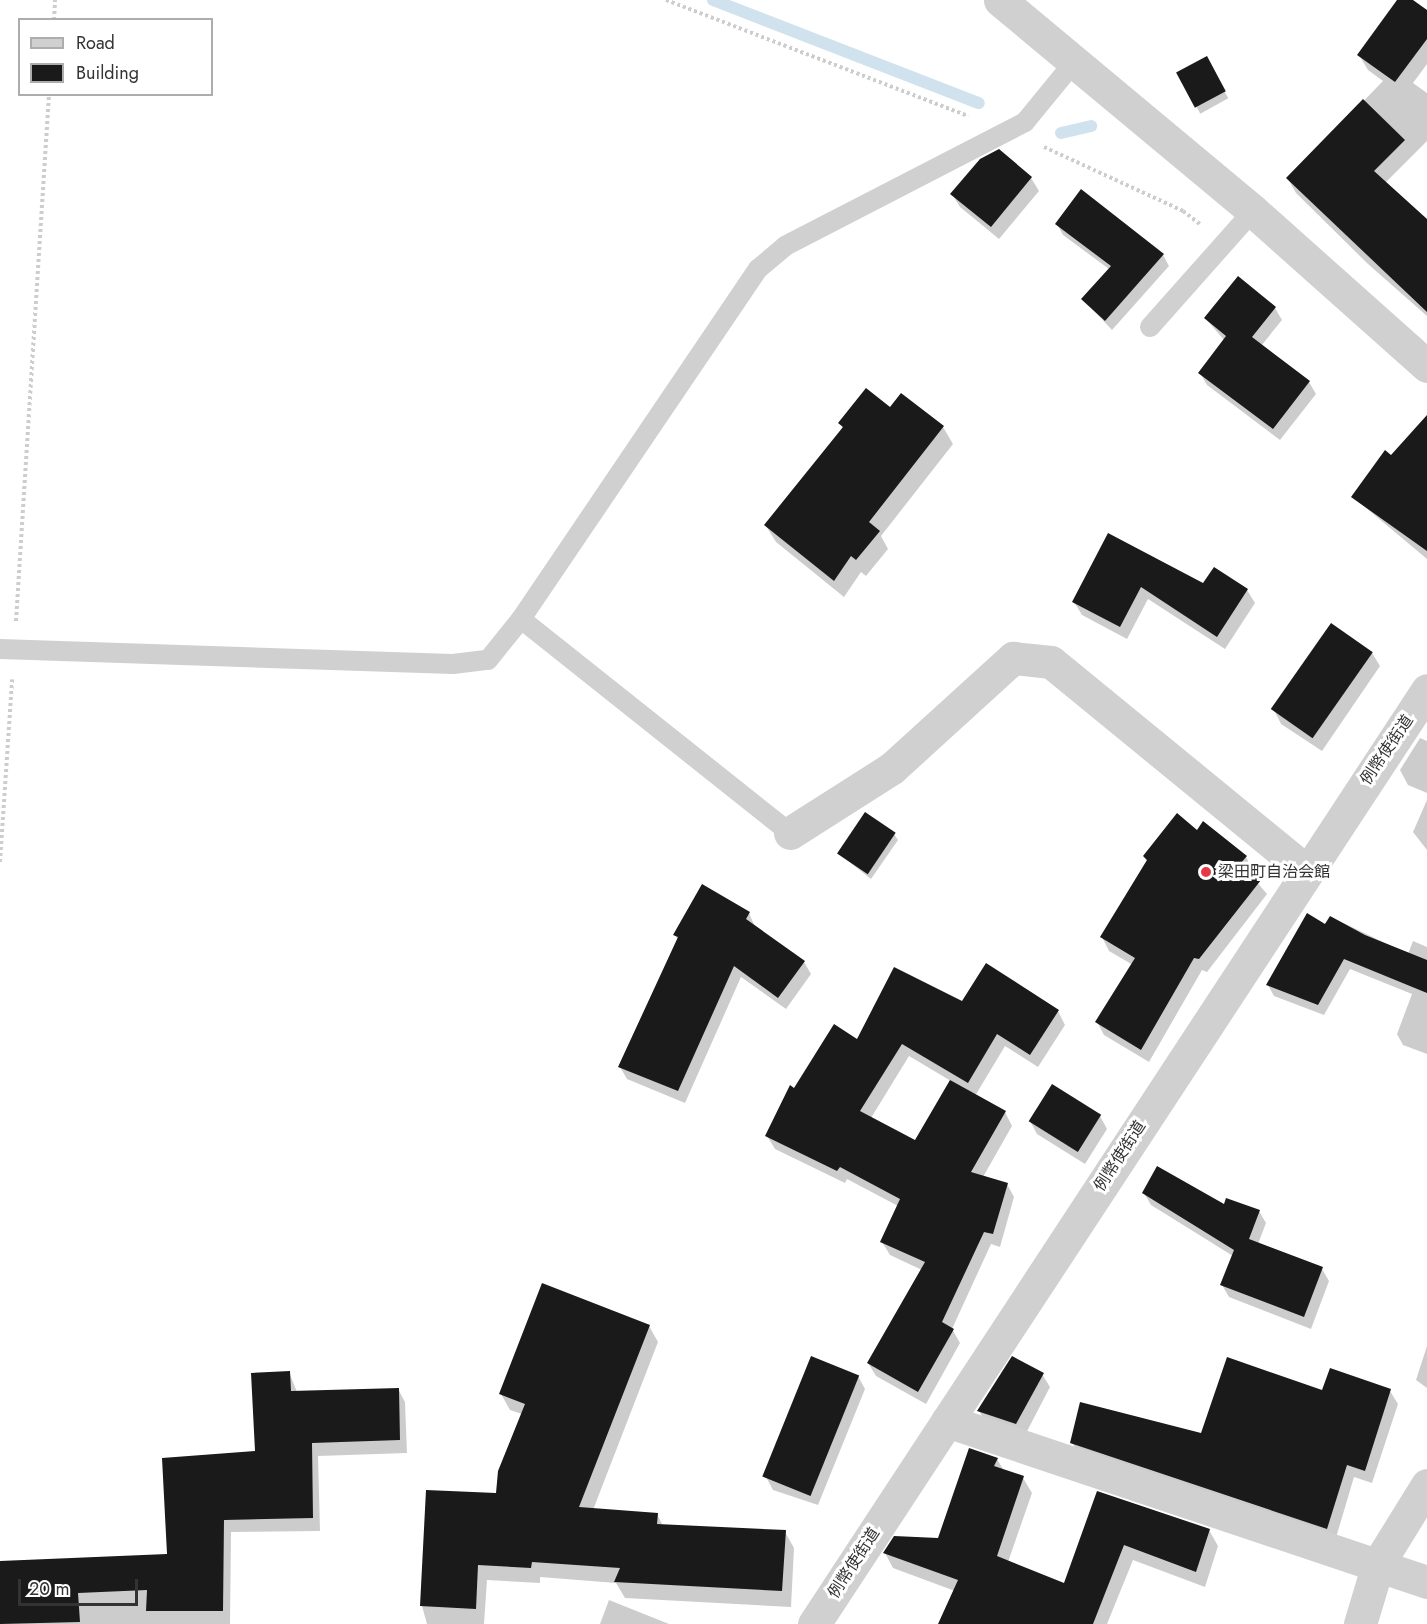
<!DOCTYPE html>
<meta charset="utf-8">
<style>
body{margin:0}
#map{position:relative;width:1427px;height:1624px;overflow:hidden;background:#fff;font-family:Jost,"Noto Sans JP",sans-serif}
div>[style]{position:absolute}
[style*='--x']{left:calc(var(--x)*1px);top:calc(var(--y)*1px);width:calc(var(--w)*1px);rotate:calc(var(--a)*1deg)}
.shadow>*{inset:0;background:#0003;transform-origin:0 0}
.stream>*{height:12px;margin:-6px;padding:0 6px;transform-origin:6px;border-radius:6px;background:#cfe2ee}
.building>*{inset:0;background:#1a1a1a;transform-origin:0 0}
.path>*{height:4px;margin-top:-2px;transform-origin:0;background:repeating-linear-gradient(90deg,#cdcdcd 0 3px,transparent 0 6px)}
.service>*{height:20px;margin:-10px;padding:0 10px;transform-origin:10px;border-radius:10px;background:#d0d0d0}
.minor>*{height:33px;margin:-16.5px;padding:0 16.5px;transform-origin:16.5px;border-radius:16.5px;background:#d0d0d0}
.tertiary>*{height:33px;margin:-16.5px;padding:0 16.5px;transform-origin:16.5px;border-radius:16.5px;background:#d0d0d0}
.dots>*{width:16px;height:16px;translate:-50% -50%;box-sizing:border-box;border:3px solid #fff;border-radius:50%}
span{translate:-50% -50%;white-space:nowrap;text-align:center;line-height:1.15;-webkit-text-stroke:6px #fff;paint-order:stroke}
.street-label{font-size:16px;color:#333}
.poi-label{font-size:16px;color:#333}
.left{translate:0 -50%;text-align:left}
.legend{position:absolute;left:18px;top:18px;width:195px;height:78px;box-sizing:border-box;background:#fff;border:2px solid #adadad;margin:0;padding:8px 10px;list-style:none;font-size:18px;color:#333}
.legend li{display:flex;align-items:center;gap:12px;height:30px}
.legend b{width:30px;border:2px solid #adadad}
.scale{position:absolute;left:18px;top:1579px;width:120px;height:27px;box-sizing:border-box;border:3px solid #333;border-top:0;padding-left:8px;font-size:18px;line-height:21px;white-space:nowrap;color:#333;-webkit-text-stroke:4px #fff;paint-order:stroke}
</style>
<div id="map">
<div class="shadow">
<i style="clip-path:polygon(1399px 0,1410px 0,1427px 12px,1427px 64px,1413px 83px,1427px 93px,1427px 141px,1385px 183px,1427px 221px,1427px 316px,1368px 264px,1296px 193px,1288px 179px,1383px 81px,1368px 70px,1359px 55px)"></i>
<i style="left:1206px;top:58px;width:46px;height:32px;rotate:61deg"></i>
<i style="clip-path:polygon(1031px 178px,1039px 191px,999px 239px,960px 207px,952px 194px)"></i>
<i style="clip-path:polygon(1081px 191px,1163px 255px,1169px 266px,1112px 330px,1083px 299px,1109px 269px,1063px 235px,1057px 224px)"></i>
<i style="clip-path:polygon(1238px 278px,1275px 308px,1282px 320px,1261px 346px,1309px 382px,1316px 394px,1280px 440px,1207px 385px,1200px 373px,1224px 340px,1206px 319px)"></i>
<i style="clip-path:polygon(901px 395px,943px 427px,953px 444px,881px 536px,888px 549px,866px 576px,861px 572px,844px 597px,776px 542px,766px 526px,843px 429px,840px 423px,890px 409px)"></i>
<i style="clip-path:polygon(1427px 430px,1427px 559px,1353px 497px)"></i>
<i style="clip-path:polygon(1109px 536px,1204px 585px,1214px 569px,1247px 590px,1255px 603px,1225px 649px,1148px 599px,1127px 639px,1082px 615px,1074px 602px)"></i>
<i style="clip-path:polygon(1372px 653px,1380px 666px,1322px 751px,1281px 724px,1274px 710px)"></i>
<i style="clip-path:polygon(1420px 738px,1427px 741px,1427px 793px,1408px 785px,1400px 770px)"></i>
<i style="clip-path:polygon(1427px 800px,1427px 850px,1413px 832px)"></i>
<i style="clip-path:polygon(1197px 832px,1246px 857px,1253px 870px,1250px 874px,1267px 894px,1207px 972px,1202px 970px,1149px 1062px,1104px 1035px,1097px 1022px,1133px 965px,1109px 951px,1102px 937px,1147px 861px,1144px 857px)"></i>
<i style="clip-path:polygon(894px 834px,898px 840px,871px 879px,838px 853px)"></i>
<i style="clip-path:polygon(749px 913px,755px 927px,804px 962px,811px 974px,786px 1009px,741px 977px,685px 1103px,627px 1079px,620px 1067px,678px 940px,675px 935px)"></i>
<i style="clip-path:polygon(1331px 917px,1408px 954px,1413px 941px,1427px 947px,1427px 1054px,1403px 1045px,1397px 1034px,1412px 994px,1350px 969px,1324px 1015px,1274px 996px,1268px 985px)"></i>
<i style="clip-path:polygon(evenodd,962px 1003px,1058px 1011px,1065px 1025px,1038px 1067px,1005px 1046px,975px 1096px,1005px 1112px,1012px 1126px,983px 1177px,1007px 1184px,1014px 1197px,1000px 1247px,991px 1244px,952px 1329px,960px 1343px,926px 1404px,876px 1376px,868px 1363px,922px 1270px,890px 1255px,882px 1242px,898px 1206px,847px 1179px,845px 1183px,775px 1149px,767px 1136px,795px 1090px,858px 1041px,962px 1003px,909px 1056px,951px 1081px,915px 1142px,871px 1118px,909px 1056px)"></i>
<i style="clip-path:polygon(1100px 1116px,1107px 1129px,1085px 1164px,1037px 1134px,1030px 1121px)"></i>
<i style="clip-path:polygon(1144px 1193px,1259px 1211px,1266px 1223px,1258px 1244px,1322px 1269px,1329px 1281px,1311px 1329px,1229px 1297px,1222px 1285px,1233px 1256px,1151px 1205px)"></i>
<i style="clip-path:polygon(649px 1326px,658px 1342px,593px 1510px,657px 1514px,663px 1526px,785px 1532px,794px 1548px,791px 1607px,625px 1598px,616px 1583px,540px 1577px,540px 1583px,487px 1580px,484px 1624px,427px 1624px,422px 1606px,498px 1495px,522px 1414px,510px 1410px,501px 1394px)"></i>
<i style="clip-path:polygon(1427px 1346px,1427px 1388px,1416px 1380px)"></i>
<i style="clip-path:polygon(289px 1372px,297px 1392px,398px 1389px,405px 1402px,407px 1453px,318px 1456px,320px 1531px,231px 1532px,230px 1624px,0 1624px,0 1563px,168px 1555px,257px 1452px)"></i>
<i style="clip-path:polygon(1042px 1374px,1050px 1387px,1024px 1437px,987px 1424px,979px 1411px)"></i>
<i style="clip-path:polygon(858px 1376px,865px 1389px,818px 1505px,773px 1490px,766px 1477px)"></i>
<i style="clip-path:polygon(1390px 1391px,1398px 1404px,1372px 1483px,1354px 1477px,1335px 1541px,1079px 1456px,1072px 1442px,1202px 1435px,1323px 1392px)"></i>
<i style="clip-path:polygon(970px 1450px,997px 1459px,1004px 1471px,1023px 1478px,1032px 1493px,1008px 1562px,1065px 1585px,1098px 1493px,1209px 1530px,1218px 1546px,1205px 1587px,1133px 1560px,1107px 1624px,940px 1624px,955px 1591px,893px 1568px,885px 1553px,939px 1540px)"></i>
<i style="clip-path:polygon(609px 1600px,669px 1624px,600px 1624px)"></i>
</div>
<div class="stream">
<i style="--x:713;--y:0;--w:285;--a:21.2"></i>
<i style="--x:1061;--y:133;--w:31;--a:-13"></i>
</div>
<div class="building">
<i style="clip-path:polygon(1397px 0,1413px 0,1427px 10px,1427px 39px,1395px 82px,1357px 55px)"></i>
<i style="left:1207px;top:56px;width:40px;height:35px;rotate:62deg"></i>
<i style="clip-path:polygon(1363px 99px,1405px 140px,1374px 171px,1427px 219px,1427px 312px,1286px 178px)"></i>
<i style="clip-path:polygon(999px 149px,1032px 177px,991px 227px,950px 194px,980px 159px)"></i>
<i style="clip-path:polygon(1081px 189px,1164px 254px,1105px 321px,1081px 299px,1111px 266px,1055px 224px)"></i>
<i style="clip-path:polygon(1238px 276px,1276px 307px,1252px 337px,1310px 381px,1273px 429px,1198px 373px,1226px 336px,1204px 318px)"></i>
<i style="clip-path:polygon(866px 388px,890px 407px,901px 393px,944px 426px,869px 522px,880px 531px,856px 560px,851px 556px,834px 581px,764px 525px,843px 427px,838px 423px)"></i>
<i style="clip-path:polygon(1427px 415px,1427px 551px,1351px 497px,1385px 450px,1391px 455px)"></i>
<i style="clip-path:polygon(1108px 533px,1203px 583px,1214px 567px,1248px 589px,1217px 637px,1141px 587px,1120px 627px,1072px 602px)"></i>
<i style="left:1331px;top:623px;width:51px;height:105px;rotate:35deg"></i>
<i style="left:865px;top:812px;width:37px;height:50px;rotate:34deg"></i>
<i style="clip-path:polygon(1177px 813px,1197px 830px,1203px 821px,1247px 856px,1240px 864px,1261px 880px,1199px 959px,1194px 958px,1141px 1050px,1095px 1022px,1135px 958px,1100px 937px,1147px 860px,1143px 856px)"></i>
<i style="clip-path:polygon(702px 884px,750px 912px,746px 919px,805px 961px,778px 998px,734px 966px,678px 1091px,618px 1067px,678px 937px,673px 935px)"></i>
<i style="clip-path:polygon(1307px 913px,1325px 924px,1330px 916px,1365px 935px,1427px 960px,1427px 993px,1344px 959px,1318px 1005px,1266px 985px)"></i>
<i style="clip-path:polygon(986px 963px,1059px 1010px,1030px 1055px,997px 1034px,968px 1083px,902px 1044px,860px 1111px,915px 1140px,950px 1080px,1006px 1111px,971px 1172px,1008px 1183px,993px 1234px,984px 1232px,942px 1322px,954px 1329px,918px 1392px,867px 1363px,925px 1262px,880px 1242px,900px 1199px,840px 1167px,837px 1171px,765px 1136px,790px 1085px,794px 1088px,834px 1024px,857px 1039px,894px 967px,962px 1001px)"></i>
<i style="left:1052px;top:1084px;width:58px;height:44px;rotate:32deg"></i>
<i style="clip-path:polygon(1157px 1166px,1224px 1204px,1226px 1198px,1260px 1210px,1249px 1239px,1323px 1267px,1304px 1317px,1220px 1285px,1234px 1250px,1142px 1193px)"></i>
<i style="clip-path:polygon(542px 1283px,650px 1325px,579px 1507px,658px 1513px,657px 1524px,786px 1530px,782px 1591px,614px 1582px,620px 1568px,532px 1562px,531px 1568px,478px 1565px,476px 1609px,420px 1606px,426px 1490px,496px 1493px,498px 1471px,525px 1404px,499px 1394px)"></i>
<i style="left:811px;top:1356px;width:52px;height:130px;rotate:22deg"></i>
<i style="clip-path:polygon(1012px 1356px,1044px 1373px,1016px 1424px,977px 1411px)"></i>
<i style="clip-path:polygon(1227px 1357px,1322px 1390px,1330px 1368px,1391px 1389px,1365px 1471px,1347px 1465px,1327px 1529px,1070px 1443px,1080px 1402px,1201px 1433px)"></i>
<i style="clip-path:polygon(290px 1371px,291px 1391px,399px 1388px,400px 1440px,312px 1443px,313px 1518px,224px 1520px,223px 1611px,146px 1611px,147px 1590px,78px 1593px,80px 1622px,0 1624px,0 1561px,167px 1554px,162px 1458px,255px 1451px,251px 1373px)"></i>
<i style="clip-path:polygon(969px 1448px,998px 1458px,994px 1466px,1024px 1476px,997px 1556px,1064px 1583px,1097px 1491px,1210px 1529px,1196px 1572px,1124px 1545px,1093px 1624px,938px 1624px,958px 1580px,883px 1553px,894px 1536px,938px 1538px)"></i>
</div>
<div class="path">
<i style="--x:666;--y:0;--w:324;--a:21"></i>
<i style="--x:54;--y:20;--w:20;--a:-87"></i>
<i style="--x:1044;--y:147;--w:153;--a:24.7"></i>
<i style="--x:1183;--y:211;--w:23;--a:38"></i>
<i style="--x:16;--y:621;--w:528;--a:-86.42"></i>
<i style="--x:0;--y:862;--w:183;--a:-86.2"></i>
</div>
<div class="service">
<i style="--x:1150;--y:327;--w:155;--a:-48.4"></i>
<i style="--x:521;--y:619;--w:344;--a:38.5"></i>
<i style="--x:0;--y:649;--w:453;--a:1.9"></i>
<i style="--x:453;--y:664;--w:35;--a:-7"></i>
<i style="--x:488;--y:660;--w:53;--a:-51.2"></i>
<i style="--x:521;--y:619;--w:423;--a:-55.9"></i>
<i style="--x:758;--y:269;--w:35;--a:-40"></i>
<i style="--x:785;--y:246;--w:270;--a:-27.3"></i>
<i style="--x:1025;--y:122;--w:79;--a:-50.7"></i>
</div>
<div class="minor">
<i style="--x:790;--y:833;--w:121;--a:-32.5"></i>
<i style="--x:892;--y:768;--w:164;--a:-42.3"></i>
<i style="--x:1013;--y:658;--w:38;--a:6"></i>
<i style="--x:1051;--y:662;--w:330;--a:39.3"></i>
<i style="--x:947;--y:1421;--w:506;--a:18.54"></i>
<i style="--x:1360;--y:1624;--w:63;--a:-73.3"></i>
<i style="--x:1378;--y:1564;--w:93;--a:-58.2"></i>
</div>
<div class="tertiary">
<i style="--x:1000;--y:0;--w:329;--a:39.8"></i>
<i style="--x:1253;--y:211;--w:233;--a:41.7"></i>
<i style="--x:814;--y:1624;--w:1117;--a:-56.72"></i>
</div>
<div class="dots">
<i style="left:1206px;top:872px;background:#e63946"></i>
</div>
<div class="street-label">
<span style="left:1387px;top:750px;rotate:-56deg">例幣使街道</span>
<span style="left:1120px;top:1156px;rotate:-57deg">例幣使街道</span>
<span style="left:854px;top:1563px;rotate:-57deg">例幣使街道</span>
</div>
<div class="poi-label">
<span class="left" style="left:1218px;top:872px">梁田町自治会館</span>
</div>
<ul class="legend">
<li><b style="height:8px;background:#d0d0d0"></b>Road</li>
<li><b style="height:16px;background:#1a1a1a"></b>Building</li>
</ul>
<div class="scale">20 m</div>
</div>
